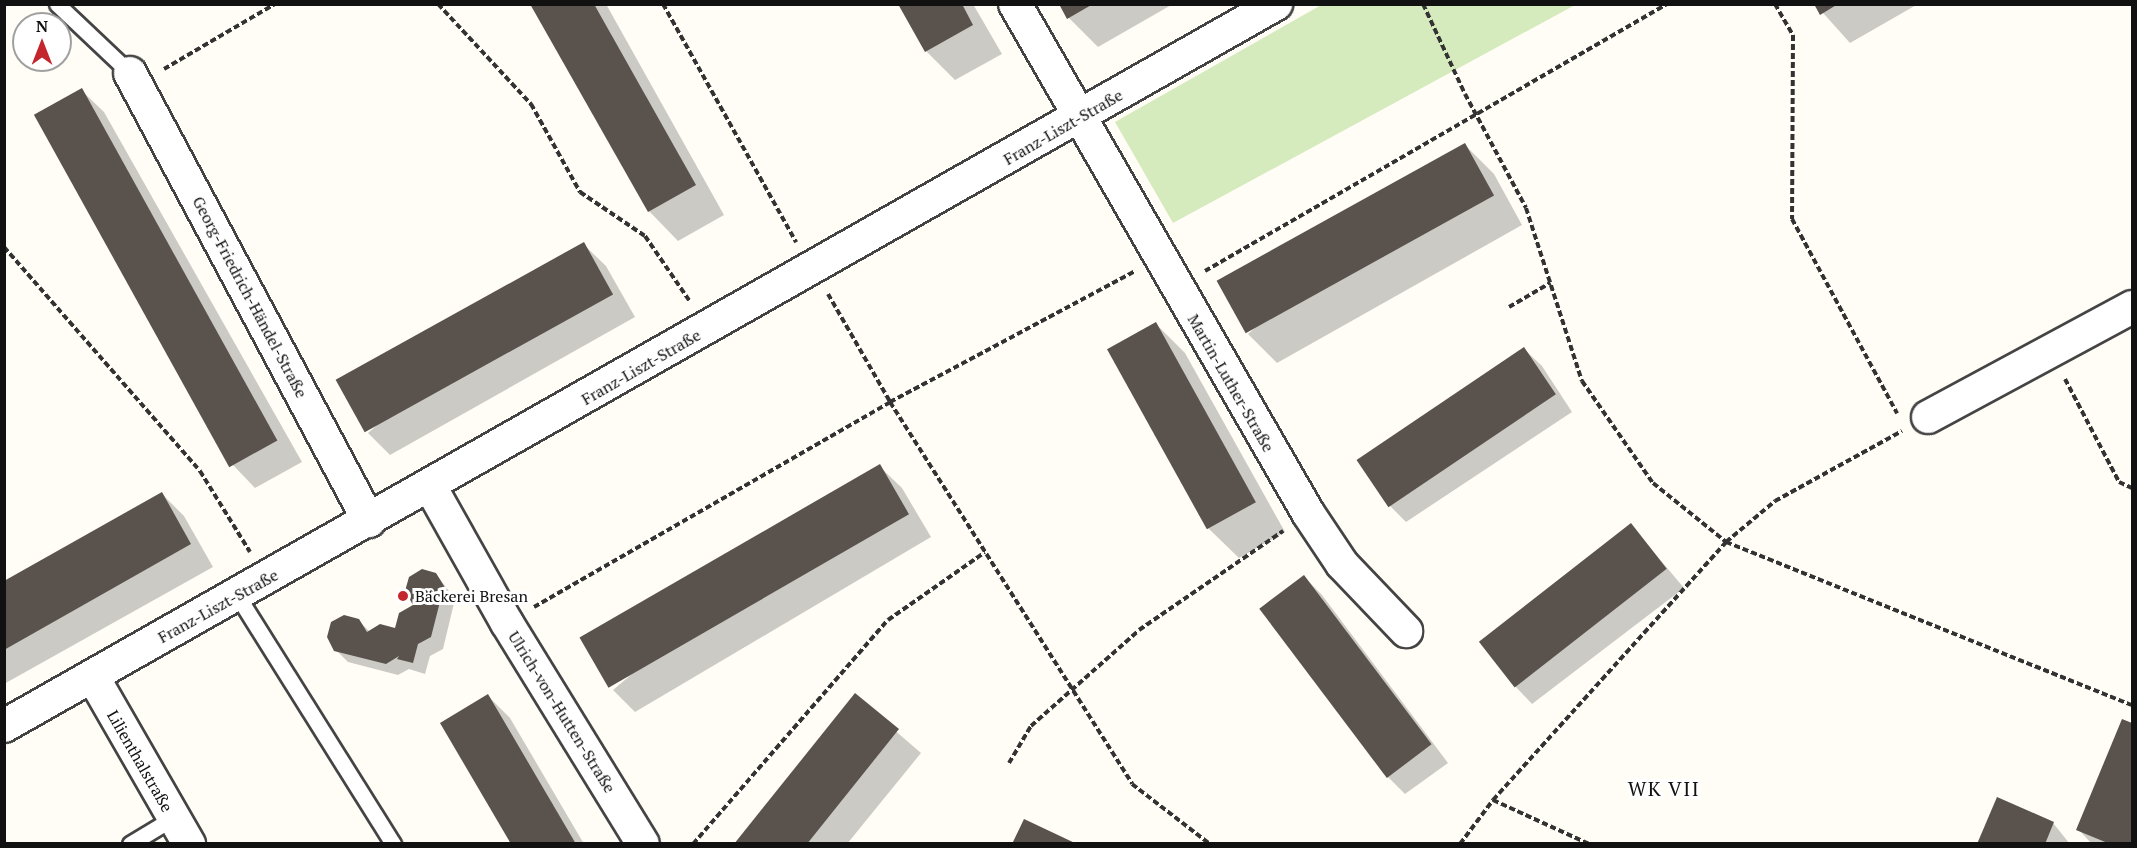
<!DOCTYPE html>
<meta charset="utf-8">
<style>
body{margin:0}
#map{position:relative;width:2137px;height:848px;overflow:hidden;background:#fffdf5;font-family:"PT Serif",serif}
div>[style]{position:absolute}
[style*='--x']{left:calc(var(--x)*1px);top:calc(var(--y)*1px);width:calc(var(--w)*1px);rotate:calc(var(--a)*1deg)}
.green>*{inset:0;background:#d5ebbd}
.shadow>*{inset:0;background:#0003}
.building>*{inset:0;background:#5a524d;transform-origin:0 0}
.path>*{height:4px;margin-top:-2px;transform-origin:0;background:repeating-linear-gradient(90deg,#333 0 6px,transparent 0 9px)}
.roads{filter:drop-shadow(2px 0 #444) drop-shadow(-2px 0 #444) drop-shadow(0 2px #444) drop-shadow(0 -2px #444)}
.service>*{height:15px;margin:-7.5px;padding:0 7.5px;transform-origin:7.5px;border-radius:7.5px;background:#fff}
.minor>*{height:32px;margin:-16px;padding:0 16px;transform-origin:16px;border-radius:16px;background:#fff}
.dots>*{width:16px;height:16px;translate:-50% -50%;box-sizing:border-box;border:3px solid #fff;border-radius:50%}
span{translate:-50% -50%;white-space:nowrap;text-align:center;line-height:1.15;-webkit-text-stroke:6px #fff;paint-order:stroke}
.street-label{font-size:16px;color:#111}
.poi-label{font-size:16px;color:#111}
.left{translate:0 -50%;text-align:left}
.quarter-label{font-size:20px;color:#111;letter-spacing:1.5px}
.frame{position:absolute;inset:0;border:6px solid #111;pointer-events:none}
.north{position:absolute;left:12px;top:12px;width:60px;height:60px;box-sizing:border-box;background:#fff;border:2px solid #a0a0a0;border-radius:50%;rotate:0deg;font-size:16px;font-weight:700;line-height:24px;text-align:center;color:#111}
.north::after{content:'';display:block;margin:auto;width:21px;height:27px;background:#c4262e;clip-path:polygon(50% 0,100% 100%,50% 72%,0 100%)}
</style>
<div id="map">
<div class="green">
<i style="clip-path:polygon(1323px 4px,1575px 5px,1173px 223px,1115px 122px)"></i>
</div>
<div class="shadow">
<i style="clip-path:polygon(532px 4px,606px 4px,724px 215px,678px 241px,649px 211px)"></i>
<i style="clip-path:polygon(900px 4px,973px 4px,1002px 54px,955px 80px,926px 51px)"></i>
<i style="clip-path:polygon(1061px 4px,1173px 4px,1098px 47px,1069px 18px)"></i>
<i style="clip-path:polygon(1815px 4px,1918px 4px,1850px 43px)"></i>
<i style="clip-path:polygon(81px 90px,104px 112px,302px 462px,255px 488px,233px 465px)"></i>
<i style="clip-path:polygon(1465px 145px,1494px 174px,1522px 225px,1277px 363px,1248px 334px)"></i>
<i style="clip-path:polygon(583px 244px,606px 266px,635px 317px,390px 455px,368px 433px)"></i>
<i style="clip-path:polygon(1156px 324px,1185px 353px,1285px 532px,1239px 558px,1209px 529px)"></i>
<i style="clip-path:polygon(1524px 349px,1542px 366px,1572px 412px,1406px 522px,1388px 504px)"></i>
<i style="clip-path:polygon(879px 466px,902px 488px,931px 537px,635px 712px,613px 690px)"></i>
<i style="clip-path:polygon(162px 494px,184px 516px,213px 567px,4px 684px,4px 582px)"></i>
<i style="clip-path:polygon(1631px 525px,1684px 588px,1532px 704px,1515px 686px)"></i>
<i style="clip-path:polygon(436px 574px,455px 599px,443px 649px,430px 656px,425px 674px,409px 669px,398px 675px,348px 662px,336px 650px,358px 620px,370px 632px,396px 630px)"></i>
<i style="clip-path:polygon(1304px 577px,1322px 595px,1448px 763px,1405px 794px,1388px 777px)"></i>
<i style="clip-path:polygon(488px 696px,510px 718px,584px 844px,513px 844px)"></i>
<i style="clip-path:polygon(855px 696px,921px 753px,847px 844px,736px 844px)"></i>
<i style="clip-path:polygon(2123px 721px,2132px 725px,2132px 844px,2092px 844px,2078px 829px)"></i>
<i style="clip-path:polygon(2053px 823px,2070px 844px,1979px 844px)"></i>
</div>
<div class="building">
<i style="clip-path:polygon(530px 4px,594px 4px,696px 185px,648px 212px)"></i>
<i style="clip-path:polygon(898px 4px,962px 4px,973px 25px,925px 52px)"></i>
<i style="clip-path:polygon(1059px 4px,1093px 4px,1067px 19px)"></i>
<i style="clip-path:polygon(1814px 4px,1838px 4px,1820px 15px)"></i>
<i style="left:82px;top:88px;width:403px;height:55px;rotate:61deg"></i>
<i style="left:1465px;top:143px;width:60px;height:284px;rotate:61deg"></i>
<i style="left:584px;top:242px;width:60px;height:284px;rotate:61deg"></i>
<i style="left:1156px;top:322px;width:206px;height:56px;rotate:61deg"></i>
<i style="left:1524px;top:347px;width:57px;height:202px;rotate:56deg"></i>
<i style="left:880px;top:464px;width:58px;height:347px;rotate:60deg"></i>
<i style="clip-path:polygon(162px 492px,191px 544px,4px 650px,4px 581px)"></i>
<i style="left:1631px;top:523px;width:58px;height:193px;rotate:52deg"></i>
<i style="clip-path:polygon(422px 569px,436px 573px,444px 586px,431px 637px,418px 644px,413px 663px,397px 659px,399px 656px,386px 664px,334px 651px,327px 637px,331px 622px,344px 615px,359px 619px,367px 632px,380px 624px,395px 628px,399px 613px,413px 605px,405px 591px,409px 577px)"></i>
<i style="left:1304px;top:575px;width:212px;height:56px;rotate:53deg"></i>
<i style="clip-path:polygon(855px 693px,899px 729px,807px 844px,734px 844px)"></i>
<i style="clip-path:polygon(488px 694px,576px 844px,511px 844px,440px 723px)"></i>
<i style="clip-path:polygon(2122px 719px,2132px 723px,2132px 844px,2110px 844px,2076px 830px)"></i>
<i style="clip-path:polygon(1997px 797px,2054px 822px,2045px 844px,1977px 844px)"></i>
<i style="clip-path:polygon(1024px 819px,1077px 844px,1012px 844px)"></i>
</div>
<div class="path">
<i style="--x:438;--y:4;--w:137;--a:47.1"></i>
<i style="--x:531;--y:104;--w:101;--a:60.9"></i>
<i style="--x:580;--y:192;--w:78;--a:34.1"></i>
<i style="--x:645;--y:236;--w:78;--a:55.5"></i>
<i style="--x:663;--y:4;--w:273;--a:60.8"></i>
<i style="--x:1423;--y:4;--w:99;--a:65"></i>
<i style="--x:1465;--y:94;--w:129;--a:61.8"></i>
<i style="--x:1526;--y:208;--w:182;--a:72.1"></i>
<i style="--x:1582;--y:381;--w:124;--a:55.2"></i>
<i style="--x:1653;--y:483;--w:94;--a:38.9"></i>
<i style="--x:1726;--y:542;--w:437;--a:21.9"></i>
<i style="--x:1775;--y:4;--w:36;--a:60"></i>
<i style="--x:1793;--y:35;--w:184;--a:90.3"></i>
<i style="--x:1792;--y:219;--w:221;--a:61.6"></i>
<i style="--x:164;--y:69;--w:129;--a:-30.4"></i>
<i style="--x:4;--y:247;--w:298;--a:48.8"></i>
<i style="--x:200;--y:471;--w:95;--a:58.3"></i>
<i style="--x:1205;--y:271;--w:534;--a:-30.02"></i>
<i style="--x:828;--y:294;--w:125;--a:60.1"></i>
<i style="--x:890;--y:402;--w:452;--a:57.6"></i>
<i style="--x:1132;--y:784;--w:98;--a:37.6"></i>
<i style="--x:1509;--y:307;--w:48;--a:-30.3"></i>
<i style="--x:2065;--y:379;--w:116;--a:62.3"></i>
<i style="--x:2119;--y:482;--w:14;--a:25"></i>
<i style="--x:534;--y:607;--w:411;--a:-29.9"></i>
<i style="--x:890;--y:402;--w:278;--a:-28.1"></i>
<i style="--x:1009;--y:763;--w:43;--a:-59.3"></i>
<i style="--x:1031;--y:726;--w:144;--a:-41.6"></i>
<i style="--x:1139;--y:630;--w:175;--a:-34.5"></i>
<i style="--x:1493;--y:800;--w:106;--a:24.6"></i>
<i style="--x:693;--y:844;--w:297;--a:-49"></i>
<i style="--x:888;--y:620;--w:118;--a:-35"></i>
<i style="--x:1460;--y:844;--w:55;--a:-53.1"></i>
<i style="--x:1493;--y:800;--w:348;--a:-47.9"></i>
<i style="--x:1726;--y:542;--w:64;--a:-39.9"></i>
<i style="--x:1775;--y:501;--w:145;--a:-28.9"></i>
</div>
<div class="roads">
<div class="service">
<i style="--x:57;--y:4;--w:100;--a:43.4"></i>
<i style="--x:237;--y:595;--w:294;--a:57.9"></i>
<i style="--x:130;--y:844;--w:50;--a:-31.2"></i>
</div>
<div class="minor">
<i style="--x:1015;--y:4;--w:587;--a:60.07"></i>
<i style="--x:1308;--y:513;--w:61;--a:56.3"></i>
<i style="--x:1342;--y:564;--w:93;--a:46.3"></i>
<i style="--x:130;--y:73;--w:508;--a:61.92"></i>
<i style="--x:1928;--y:417;--w:232;--a:-28.3"></i>
<i style="--x:430;--y:486;--w:157;--a:60.7"></i>
<i style="--x:507;--y:623;--w:259;--a:58.4"></i>
<i style="--x:93;--y:677;--w:193;--a:60.1"></i>
<i style="--x:4;--y:726;--w:1463;--a:-29.58"></i>
</div>
</div>
<div class="dots">
<i style="left:403px;top:596px;background:#c4262e"></i>
</div>
<div class="street-label">
<span style="left:1063px;top:127px;rotate:-30deg">Franz-Liszt-Straße</span>
<span style="left:250px;top:297px;rotate:62deg">Georg-Friedrich-Händel-Straße</span>
<span style="left:641px;top:367px;rotate:-30deg">Franz-Liszt-Straße</span>
<span style="left:1231px;top:383px;rotate:60deg">Martin-Luther-Straße</span>
<span style="left:218px;top:606px;rotate:-29deg">Franz-Liszt-Straße</span>
<span style="left:562px;top:712px;rotate:58deg">Ulrich-von-Hutten-Straße</span>
<span style="left:140px;top:761px;rotate:60deg">Lilienthalstraße</span>
</div>
<div class="poi-label">
<span class="left" style="left:415px;top:596px">Bäckerei Bresan</span>
</div>
<div class="quarter-label">
<span style="left:1664px;top:788px">WK VII</span>
</div>
<div class="frame"></div>
<div class="north">N</div>
</div>
